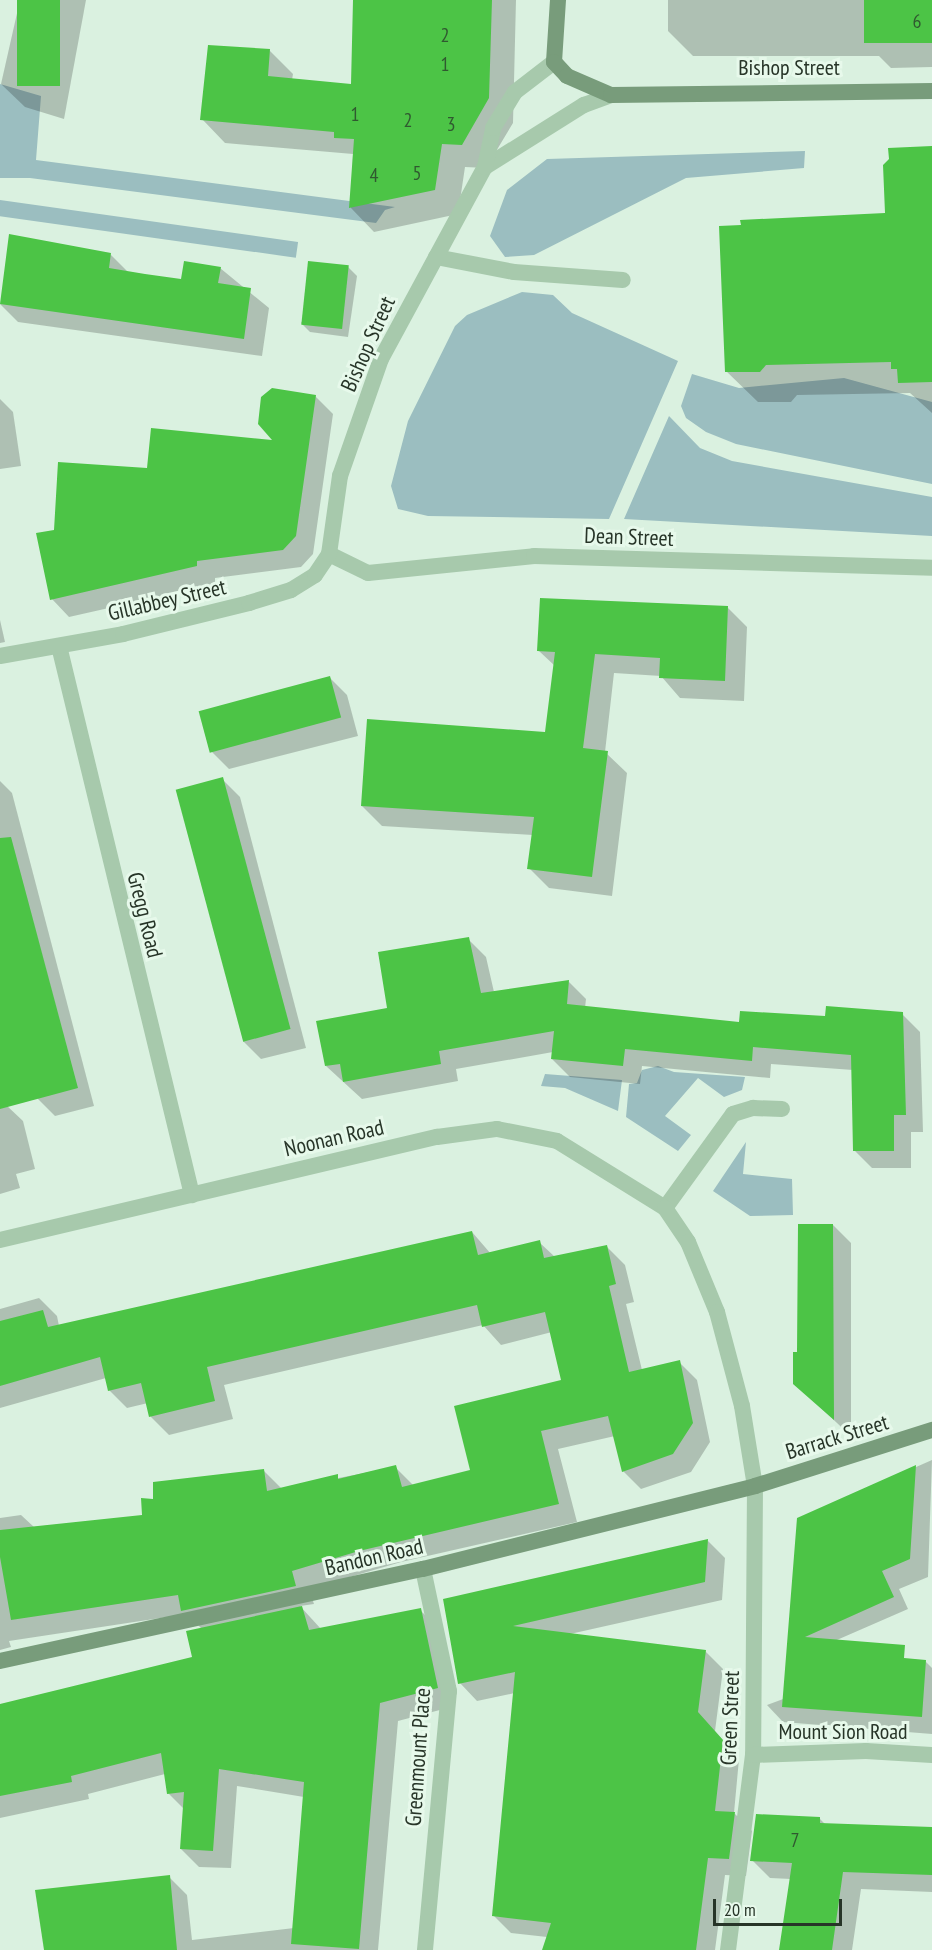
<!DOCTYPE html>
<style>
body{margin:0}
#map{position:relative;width:932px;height:1950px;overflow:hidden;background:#daf1e0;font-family:"PT Sans Narrow",sans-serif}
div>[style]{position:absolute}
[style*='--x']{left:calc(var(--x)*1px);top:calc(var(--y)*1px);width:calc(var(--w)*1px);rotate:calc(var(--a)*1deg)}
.green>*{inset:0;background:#9bbec0;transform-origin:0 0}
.shadow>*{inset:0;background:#0003}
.building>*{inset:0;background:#4cc446;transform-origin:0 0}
.service>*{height:16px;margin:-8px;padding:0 8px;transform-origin:8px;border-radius:8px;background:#a7c9ac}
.minor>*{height:16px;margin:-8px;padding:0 8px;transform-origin:8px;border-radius:8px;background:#a7c9ac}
.tertiary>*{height:16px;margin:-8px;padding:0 8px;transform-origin:8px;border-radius:8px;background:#a7c9ac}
.secondary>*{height:16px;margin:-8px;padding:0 8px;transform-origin:8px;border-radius:8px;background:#789c7b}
span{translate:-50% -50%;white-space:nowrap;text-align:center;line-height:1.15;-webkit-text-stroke:6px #e7f9eb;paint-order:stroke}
.number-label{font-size:20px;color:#305930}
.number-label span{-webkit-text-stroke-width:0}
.street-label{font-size:22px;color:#273528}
.scale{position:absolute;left:713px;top:1899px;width:129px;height:27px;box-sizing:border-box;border:3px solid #273528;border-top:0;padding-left:8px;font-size:18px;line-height:21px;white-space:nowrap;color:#273528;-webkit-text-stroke:4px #e7f9eb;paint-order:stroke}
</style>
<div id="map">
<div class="green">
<i style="clip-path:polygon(0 84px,41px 96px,36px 160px,395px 207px,385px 210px,376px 223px,30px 178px,0 178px)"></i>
<i style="clip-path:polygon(805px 151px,804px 168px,686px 178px,534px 255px,505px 257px,490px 236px,507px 190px,547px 159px)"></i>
<i style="left:0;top:200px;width:301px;height:16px;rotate:8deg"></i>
<i style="clip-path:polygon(522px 292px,553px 295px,572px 313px,678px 361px,609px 519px,428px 516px,398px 509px,391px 486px,408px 421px,455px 326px,467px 315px)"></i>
<i style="clip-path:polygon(692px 374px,739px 388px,844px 378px,932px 402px,932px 484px,736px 444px,706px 432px,686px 418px,681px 406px)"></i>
<i style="clip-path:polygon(669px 416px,700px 448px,732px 461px,932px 497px,932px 536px,624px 519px)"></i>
<i style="clip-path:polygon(658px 1066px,674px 1072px,745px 1077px,742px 1090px,724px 1097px,698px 1078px,665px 1116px,691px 1135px,678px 1151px,626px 1117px,629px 1084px,637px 1083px,642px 1070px)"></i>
<i style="clip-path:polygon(545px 1074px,622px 1080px,618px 1111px,565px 1088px,541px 1086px)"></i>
<i style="clip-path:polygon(746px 1142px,743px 1174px,792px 1179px,793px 1215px,750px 1216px,713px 1191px)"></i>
</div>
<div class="shadow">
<i style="clip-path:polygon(20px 0,86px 0,64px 119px,25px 107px,1px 84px)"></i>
<i style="clip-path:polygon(355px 0,516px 0,513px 123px,486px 168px,465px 167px,458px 214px,374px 232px,351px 208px,353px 154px,225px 143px,202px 119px,269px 50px,293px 74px,292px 80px,353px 86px)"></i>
<i style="clip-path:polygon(668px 0,932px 0,932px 67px,891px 68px,879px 56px,693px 56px,668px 31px)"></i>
<i style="clip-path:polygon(932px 148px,932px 413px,910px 393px,797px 395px,791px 402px,758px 402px,726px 371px,887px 215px)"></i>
<i style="clip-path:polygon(110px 254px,128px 272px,183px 281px,220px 268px,269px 308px,262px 356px,18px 322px,0 304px)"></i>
<i style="clip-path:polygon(348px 267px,357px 276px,348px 337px,310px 332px,301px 323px)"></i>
<i style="clip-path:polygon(315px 396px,333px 414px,313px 554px,301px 567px,215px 578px,215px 584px,69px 617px,52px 599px,55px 531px,148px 469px,276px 442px)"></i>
<i style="clip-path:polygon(0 399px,13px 412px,21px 466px,0 469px)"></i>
<i style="clip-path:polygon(727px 607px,747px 627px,744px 701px,680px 698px,661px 676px,614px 673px,605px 752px,627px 773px,612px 896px,549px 888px,529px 868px,533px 835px,382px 826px,362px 806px,546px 733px,555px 666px,539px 651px)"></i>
<i style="clip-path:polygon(0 620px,5px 642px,0 643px)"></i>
<i style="clip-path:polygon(329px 677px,347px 695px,358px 736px,229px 769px,211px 751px)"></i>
<i style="clip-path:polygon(222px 779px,240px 797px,306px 1048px,261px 1059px,243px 1041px)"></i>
<i style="clip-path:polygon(0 781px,12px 793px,94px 1106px,55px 1116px,38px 1099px,0 991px)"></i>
<i style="clip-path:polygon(468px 939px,486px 957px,494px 992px,568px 981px,586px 999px,585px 1008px,740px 1024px,902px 1014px,920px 1032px,923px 1132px,911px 1132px,911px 1168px,872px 1168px,854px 1150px,853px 1070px,771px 1064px,770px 1078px,642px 1066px,640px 1084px,570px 1077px,552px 1059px,553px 1052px,456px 1069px,458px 1081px,362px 1099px,326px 1066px)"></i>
<i style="clip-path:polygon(5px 1104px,23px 1121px,35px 1169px,16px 1174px,20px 1188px,0 1194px,0 1105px)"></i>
<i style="clip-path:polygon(833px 1225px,851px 1243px,851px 1436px,795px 1384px,799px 1353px)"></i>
<i style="clip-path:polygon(472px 1232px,491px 1254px,539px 1242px,555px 1257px,607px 1247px,625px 1265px,634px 1302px,626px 1304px,642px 1370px,679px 1362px,697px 1380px,710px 1442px,691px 1472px,641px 1489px,623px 1471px,615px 1436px,558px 1449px,577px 1522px,401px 1562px,309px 1589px,314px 1604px,300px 1606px,321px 1629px,420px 1610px,438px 1628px,455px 1706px,398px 1721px,378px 1950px,46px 1950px,169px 1877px,187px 1895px,192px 1940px,294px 1928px,304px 1797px,237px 1786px,231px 1868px,199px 1867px,181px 1849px,184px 1809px,168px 1793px,165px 1774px,88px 1794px,89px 1799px,0 1818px,0 1706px,193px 1658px,202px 1629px,187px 1614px,9px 1641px,11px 1647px,0 1650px,0 1518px,21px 1515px,34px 1527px,144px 1516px,155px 1500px,264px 1471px,282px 1489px,395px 1467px,414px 1486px,472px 1472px,563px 1382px,552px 1332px,501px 1345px,483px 1325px,224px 1385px,233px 1419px,169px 1435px,151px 1417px,148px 1403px,127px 1408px,109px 1390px,106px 1378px,0 1408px,0 1309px,39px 1298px,57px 1316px,59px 1326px)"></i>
<i style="clip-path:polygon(932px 1460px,928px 1577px,899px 1589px,908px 1609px,807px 1653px,790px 1635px,798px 1519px)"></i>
<i style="clip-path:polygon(708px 1541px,725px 1558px,722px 1600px,570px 1634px,705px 1651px,723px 1669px,715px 1731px,739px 1759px,734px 1813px,752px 1831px,746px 1876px,725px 1875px,715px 1950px,543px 1950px,547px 1937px,511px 1933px,494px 1916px,515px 1693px,477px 1701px,460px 1683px,444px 1600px)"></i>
<i style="clip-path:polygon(891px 1659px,925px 1661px,932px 1668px,932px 1734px,783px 1722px,767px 1705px)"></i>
<i style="clip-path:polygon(820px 1819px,826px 1825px,932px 1829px,932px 1892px,861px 1889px,852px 1950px,781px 1950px,791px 1879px,770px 1878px,752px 1860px)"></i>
</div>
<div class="building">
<i style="left:17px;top:0;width:43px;height:86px"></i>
<i style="clip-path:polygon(353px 0,492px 0,489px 98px,462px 145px,442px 144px,435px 190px,349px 208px,354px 139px,334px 138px,334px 132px,200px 120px,208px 45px,270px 49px,268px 76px,351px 84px)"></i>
<i style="left:864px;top:0;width:68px;height:43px"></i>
<i style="clip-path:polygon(932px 146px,932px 382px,898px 383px,897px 369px,891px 369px,891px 362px,766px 365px,760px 372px,725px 372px,719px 226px,741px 225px,740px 220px,885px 213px,883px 165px,889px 159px,888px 148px)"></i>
<i style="clip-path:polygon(9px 234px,111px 253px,109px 268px,145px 274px,181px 279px,184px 261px,221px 267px,218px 283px,251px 288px,244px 339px,0 304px)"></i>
<i style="left:308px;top:261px;width:41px;height:64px;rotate:6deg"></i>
<i style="clip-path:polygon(272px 388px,316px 395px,296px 536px,283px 550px,197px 561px,197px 566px,50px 600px,36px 533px,54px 530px,58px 462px,147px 468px,151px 428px,272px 440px,258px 424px,261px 397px)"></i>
<i style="clip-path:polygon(540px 598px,728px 606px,725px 681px,659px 678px,660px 658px,595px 654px,583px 748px,608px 751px,592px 877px,527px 869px,534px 817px,361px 806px,367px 719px,545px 732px,555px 652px,537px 651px)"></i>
<i style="left:330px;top:676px;width:43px;height:136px;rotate:75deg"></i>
<i style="left:223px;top:777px;width:261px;height:49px;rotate:75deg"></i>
<i style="clip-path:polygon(11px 837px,78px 1088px,0 1109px,0 838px)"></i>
<i style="clip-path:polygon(469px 937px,481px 993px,569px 980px,567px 1004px,739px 1022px,740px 1011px,825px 1016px,826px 1006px,903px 1012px,906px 1115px,894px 1115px,894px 1151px,853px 1151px,851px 1055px,753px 1047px,752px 1061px,625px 1049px,623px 1066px,551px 1059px,554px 1031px,439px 1051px,441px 1064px,343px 1082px,340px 1064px,325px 1066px,316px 1021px,387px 1008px,378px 952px)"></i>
<i style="clip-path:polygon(798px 1224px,833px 1224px,834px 1420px,793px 1384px,793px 1352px,797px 1352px)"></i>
<i style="clip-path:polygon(472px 1231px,478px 1255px,540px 1240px,544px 1258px,607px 1245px,616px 1284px,609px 1286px,629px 1372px,680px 1360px,693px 1423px,673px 1454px,622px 1472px,608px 1416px,541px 1431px,559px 1504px,359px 1551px,292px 1571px,296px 1586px,181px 1611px,178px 1595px,11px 1620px,0 1557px,0 1530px,142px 1515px,141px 1498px,153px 1499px,153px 1482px,264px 1469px,267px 1491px,338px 1474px,338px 1479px,396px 1465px,402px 1487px,470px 1470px,454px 1406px,561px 1380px,545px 1312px,482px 1327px,477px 1305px,207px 1367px,215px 1401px,149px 1417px,141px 1383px,108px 1391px,100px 1357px,0 1386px,0 1321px,43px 1310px,48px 1327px)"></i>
<i style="clip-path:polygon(916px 1465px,910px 1559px,882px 1571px,894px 1597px,805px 1637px,905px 1645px,904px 1658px,926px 1660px,922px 1717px,782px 1707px,797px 1518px)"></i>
<i style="clip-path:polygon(708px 1539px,705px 1582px,513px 1626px,706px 1650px,698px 1712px,723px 1740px,715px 1811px,735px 1812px,729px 1859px,708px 1858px,696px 1950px,542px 1950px,551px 1923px,492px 1916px,515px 1672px,458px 1684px,443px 1599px)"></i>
<i style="clip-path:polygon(302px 1606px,309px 1630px,421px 1608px,438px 1688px,380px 1703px,359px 1949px,291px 1944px,304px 1782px,219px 1769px,213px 1851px,180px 1849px,184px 1792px,167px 1794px,161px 1753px,71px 1776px,72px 1782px,0 1796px,0 1704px,192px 1657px,186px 1631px)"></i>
<i style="clip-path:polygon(756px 1814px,820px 1817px,820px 1823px,932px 1827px,932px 1875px,843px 1872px,832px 1950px,779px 1950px,792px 1863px,750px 1861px)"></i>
<i style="clip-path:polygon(170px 1875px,177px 1950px,44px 1950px,35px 1890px)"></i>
</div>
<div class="service">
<i style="--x:436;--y:257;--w:79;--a:10.9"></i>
<i style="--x:514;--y:272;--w:109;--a:4.2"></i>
</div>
<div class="minor">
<i style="--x:329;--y:554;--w:43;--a:26"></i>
<i style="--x:368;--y:573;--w:167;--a:-5.8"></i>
<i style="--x:534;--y:556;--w:398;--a:1.7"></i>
<i style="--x:59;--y:646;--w:565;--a:76.38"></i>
<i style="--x:665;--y:1208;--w:116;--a:-54.1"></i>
<i style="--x:733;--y:1114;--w:21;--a:-17"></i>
<i style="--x:753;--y:1108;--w:29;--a:2"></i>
<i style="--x:0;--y:1240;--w:449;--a:-13.3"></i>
<i style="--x:437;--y:1137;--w:61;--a:-7.6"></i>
<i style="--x:497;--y:1129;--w:61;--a:11.3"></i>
<i style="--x:557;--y:1141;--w:127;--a:31.8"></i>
<i style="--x:665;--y:1208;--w:41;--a:55.9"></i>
<i style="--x:688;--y:1242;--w:76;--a:67.5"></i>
<i style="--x:717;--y:1312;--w:97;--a:75.1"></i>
<i style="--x:742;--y:1406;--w:81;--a:80.8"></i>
<i style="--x:755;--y:1486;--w:269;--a:90.4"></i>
<i style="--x:753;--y:1755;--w:197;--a:97.3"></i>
<i style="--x:423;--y:1569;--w:125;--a:78"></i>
<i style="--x:449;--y:1691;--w:260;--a:95.3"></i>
<i style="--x:753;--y:1755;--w:113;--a:-2"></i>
<i style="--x:866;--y:1751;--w:66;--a:3.5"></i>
</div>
<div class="tertiary">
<i style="--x:485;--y:167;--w:117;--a:-32.1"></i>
<i style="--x:584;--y:105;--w:29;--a:-20"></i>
<i style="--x:0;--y:656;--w:125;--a:-10.1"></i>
<i style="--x:123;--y:634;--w:130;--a:-13.8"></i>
<i style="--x:249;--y:603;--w:44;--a:-17.2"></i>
<i style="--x:291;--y:590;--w:28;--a:-32"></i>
<i style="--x:315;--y:575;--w:25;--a:-56"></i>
<i style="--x:329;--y:554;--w:79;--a:-82"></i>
<i style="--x:340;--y:476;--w:124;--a:-70.7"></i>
<i style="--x:381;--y:359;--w:218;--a:-61.6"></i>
<i style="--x:485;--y:167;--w:40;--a:-78"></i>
<i style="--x:493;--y:128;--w:42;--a:-58.6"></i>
<i style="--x:515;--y:92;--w:49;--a:-37.6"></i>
</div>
<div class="secondary">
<i style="--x:558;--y:0;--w:62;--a:93.7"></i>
<i style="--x:554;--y:62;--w:19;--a:47"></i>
<i style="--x:567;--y:76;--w:48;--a:23.4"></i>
<i style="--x:611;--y:95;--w:321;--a:-0.7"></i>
<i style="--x:0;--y:1661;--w:433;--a:-12.3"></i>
<i style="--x:423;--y:1569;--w:342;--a:-14"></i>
<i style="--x:755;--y:1486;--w:186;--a:-17.6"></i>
</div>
<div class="number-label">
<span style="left:917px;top:21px">6</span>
<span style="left:445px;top:35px">2</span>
<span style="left:445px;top:64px">1</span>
<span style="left:355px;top:114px">1</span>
<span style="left:408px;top:120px">2</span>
<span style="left:451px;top:124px">3</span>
<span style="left:417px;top:173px">5</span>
<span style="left:374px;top:175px">4</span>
<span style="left:795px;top:1840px">7</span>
</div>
<div class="street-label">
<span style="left:789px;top:68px">Bishop Street</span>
<span style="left:368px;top:344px;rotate:-66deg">Bishop Street</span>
<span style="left:629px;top:537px;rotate:2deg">Dean Street</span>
<span style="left:167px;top:600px;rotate:-13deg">Gillabbey Street</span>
<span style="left:145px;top:915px;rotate:76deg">Gregg Road</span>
<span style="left:334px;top:1138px;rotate:-13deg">Noonan Road</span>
<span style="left:837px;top:1437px;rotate:-17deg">Barrack Street</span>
<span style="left:374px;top:1557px;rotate:-13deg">Bandon Road</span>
<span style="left:730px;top:1718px;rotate:-88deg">Green Street</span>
<span style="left:843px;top:1732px">Mount Sion Road</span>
<span style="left:418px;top:1757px;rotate:-86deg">Greenmount Place</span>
</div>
<div class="scale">20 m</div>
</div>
